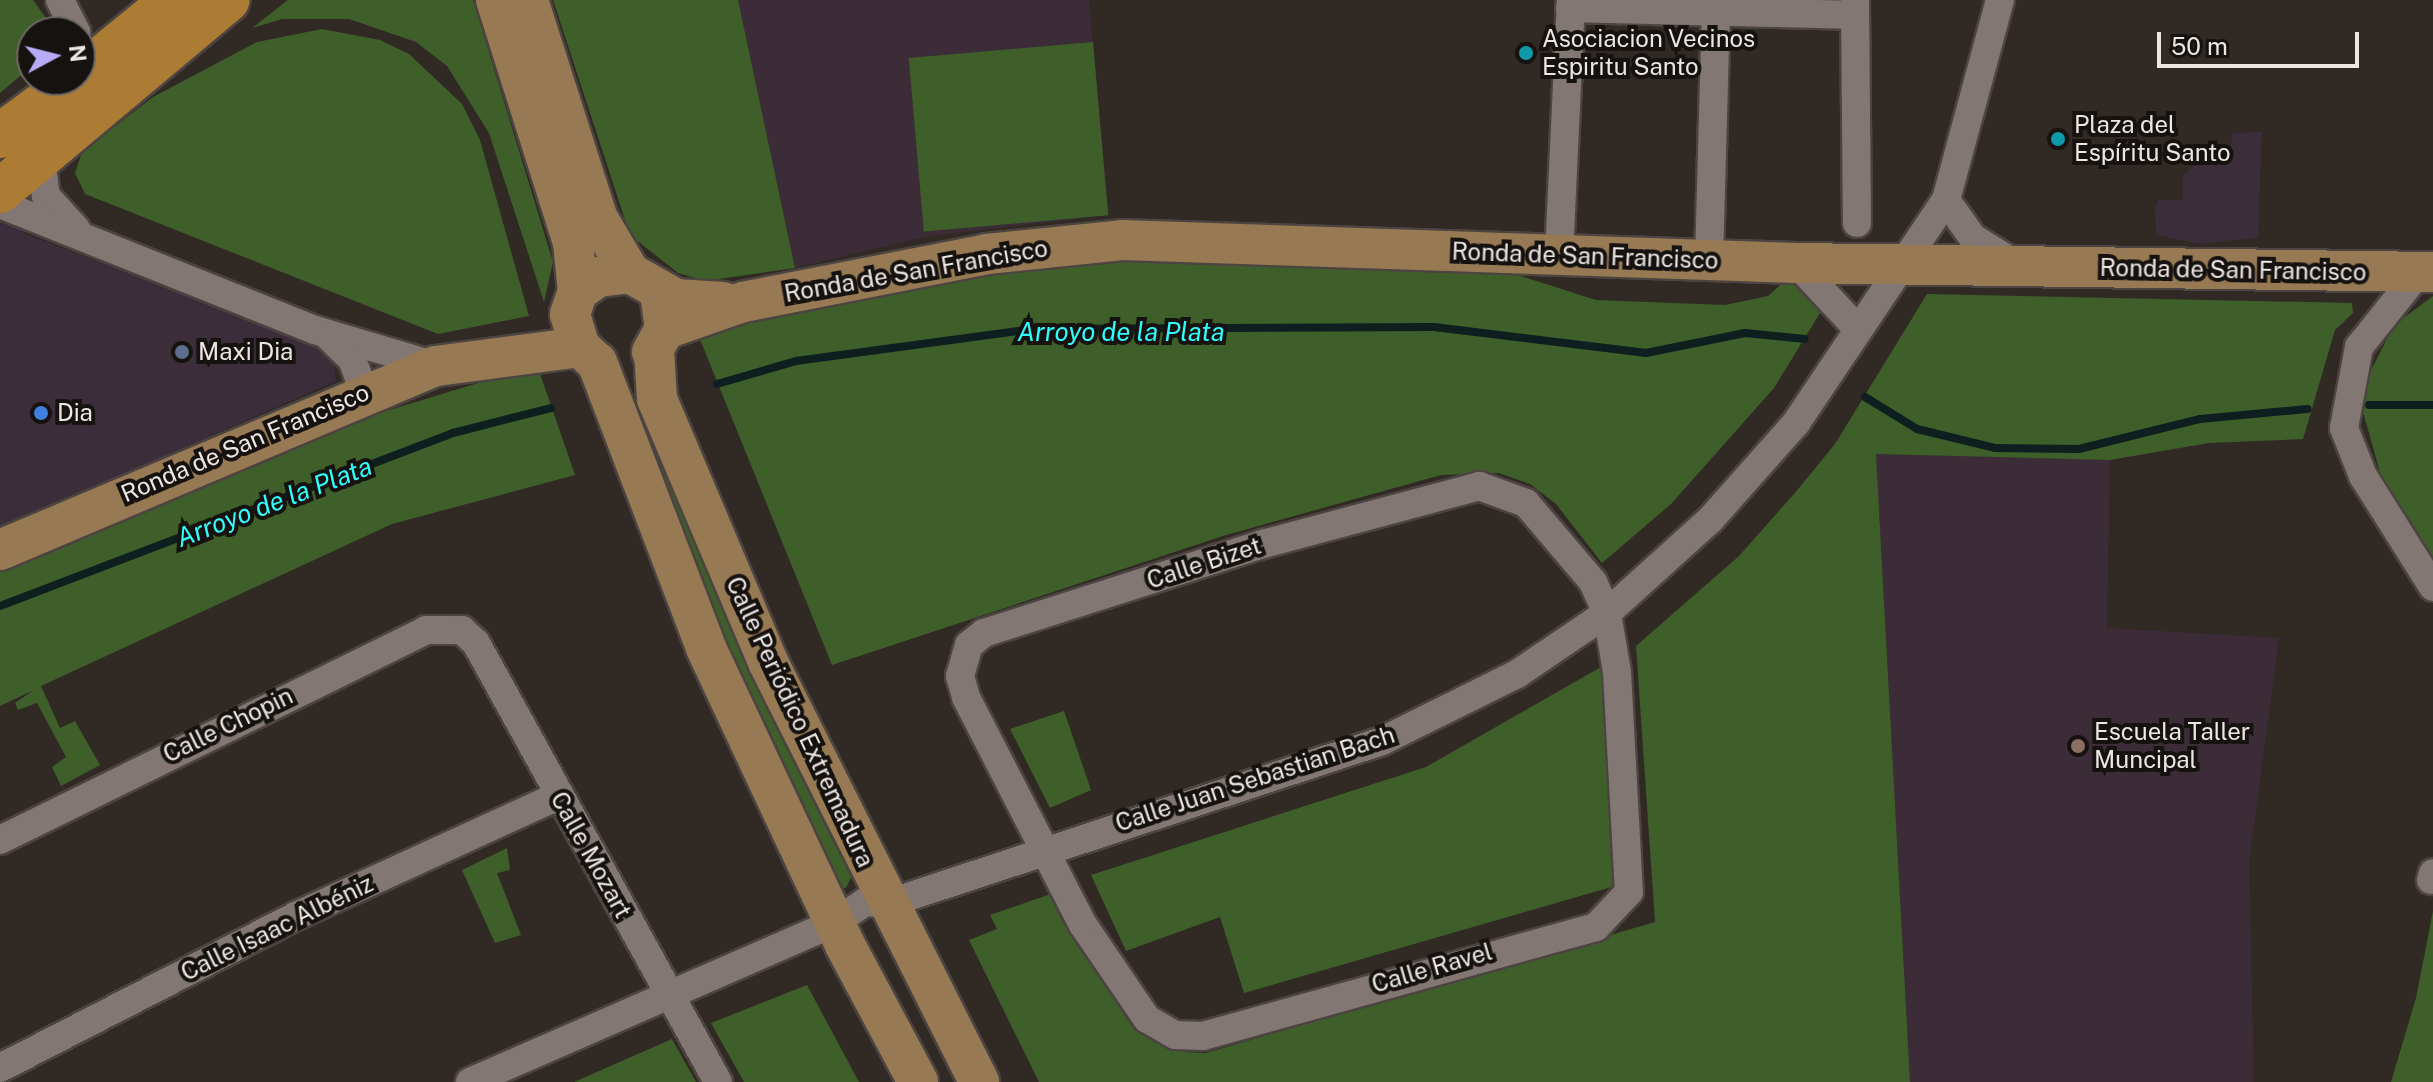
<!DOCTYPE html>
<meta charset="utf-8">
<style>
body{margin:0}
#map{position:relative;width:2433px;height:1082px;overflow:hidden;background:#312924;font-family:"Public Sans",sans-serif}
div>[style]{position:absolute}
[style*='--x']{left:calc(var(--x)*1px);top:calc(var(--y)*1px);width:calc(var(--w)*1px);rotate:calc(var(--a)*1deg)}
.industrial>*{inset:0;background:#3b2d39}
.education>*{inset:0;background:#3c2c38}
.green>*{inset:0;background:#3e5f29;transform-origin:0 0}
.stream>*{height:8px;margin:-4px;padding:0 4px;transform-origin:4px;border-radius:4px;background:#0d1f1f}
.roads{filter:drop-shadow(2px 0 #4c4441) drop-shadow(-2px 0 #4c4441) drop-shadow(0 2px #4c4441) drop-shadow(0 -2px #4c4441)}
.street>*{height:28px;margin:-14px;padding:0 14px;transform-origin:14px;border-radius:14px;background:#827772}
.secondary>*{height:40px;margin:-20px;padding:0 20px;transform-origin:20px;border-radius:20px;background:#977a53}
.primary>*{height:44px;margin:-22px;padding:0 22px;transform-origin:22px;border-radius:22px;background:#ac7c34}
.dots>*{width:22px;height:22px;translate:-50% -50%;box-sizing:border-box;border:4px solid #161210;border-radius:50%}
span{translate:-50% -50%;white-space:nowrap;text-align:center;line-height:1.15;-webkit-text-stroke:8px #161210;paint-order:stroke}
.poi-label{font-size:24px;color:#ede7e4}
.left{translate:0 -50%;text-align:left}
.street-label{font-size:24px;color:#ede7e4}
.water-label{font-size:26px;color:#32fdfe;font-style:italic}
.north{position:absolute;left:16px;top:16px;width:80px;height:80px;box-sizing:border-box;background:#161210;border:2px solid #6c6765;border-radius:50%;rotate:83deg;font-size:22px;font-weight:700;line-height:32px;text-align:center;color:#ede7e4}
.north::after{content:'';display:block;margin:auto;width:28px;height:36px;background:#b7abf7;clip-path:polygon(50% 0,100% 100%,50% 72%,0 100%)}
.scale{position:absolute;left:2157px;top:32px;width:202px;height:36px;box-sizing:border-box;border:4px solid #ede7e4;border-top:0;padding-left:10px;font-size:24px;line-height:28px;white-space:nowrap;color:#ede7e4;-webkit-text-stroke:6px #161210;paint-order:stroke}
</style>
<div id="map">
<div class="industrial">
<i style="clip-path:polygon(2262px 132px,2258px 238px,2199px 244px,2156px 235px,2155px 207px,2159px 200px,2183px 200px,2183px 175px,2200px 160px,2228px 157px,2233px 133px)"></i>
<i style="clip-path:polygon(0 210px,23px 233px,312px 343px,334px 360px,336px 381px,0 528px)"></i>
</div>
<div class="education">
<i style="clip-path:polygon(738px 0,1089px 0,1109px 215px,928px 236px,795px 268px)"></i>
<i style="clip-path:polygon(1876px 454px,2110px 460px,2107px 628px,2279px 638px,2249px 863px,2254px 1082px,1910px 1082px)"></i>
</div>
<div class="green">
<i style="clip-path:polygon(0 0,33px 0,56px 32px,32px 32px,32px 66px,0 93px)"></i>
<i style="clip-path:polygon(288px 0,473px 0,553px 262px,544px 302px,489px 133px,447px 66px,416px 42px,349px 19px,282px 19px,252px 28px)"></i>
<i style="clip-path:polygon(553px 0,738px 0,795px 268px,705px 281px,678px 273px,630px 235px)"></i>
<i style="clip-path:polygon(322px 29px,380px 40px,409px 54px,462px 104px,480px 140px,529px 316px,438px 334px,85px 194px,75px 173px,82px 152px,153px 97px,257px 42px)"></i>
<i style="left:1093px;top:42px;width:174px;height:185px;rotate:85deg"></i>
<i style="clip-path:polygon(1130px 255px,1480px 263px,1596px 300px,1725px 305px,1768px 296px,1789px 277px,1823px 308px,1774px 388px,1671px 504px,1602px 563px,1556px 504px,1530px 484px,1499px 473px,1441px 475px,1226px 535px,832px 665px,697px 332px,963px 273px)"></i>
<i style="clip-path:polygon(1927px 294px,2352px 303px,2353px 313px,2335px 330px,2303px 439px,2209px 443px,2110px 460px,1876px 454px,1910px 1082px,1039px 1082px,969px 940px,997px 929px,990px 915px,1051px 894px,1128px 1021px,1185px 1052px,1206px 1053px,1655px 922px,1636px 646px,1739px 556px,1794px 494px,1835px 444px)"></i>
<i style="clip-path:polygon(2433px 296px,2433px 559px,2381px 476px,2363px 412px,2367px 378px,2394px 325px)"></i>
<i style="clip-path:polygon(537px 365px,575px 475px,392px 524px,41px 686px,60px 728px,75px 721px,100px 765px,61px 786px,52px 767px,66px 757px,37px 703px,18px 710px,15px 703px,34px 690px,0 706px,0 572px,360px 419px)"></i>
<i style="clip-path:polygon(667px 467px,853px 873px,846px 888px,831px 887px,738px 684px,656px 471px)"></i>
<i style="clip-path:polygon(1601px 667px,1615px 886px,1244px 993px,1220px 917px,1126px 951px,1091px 875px,1426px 767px)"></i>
<i style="clip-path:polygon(1064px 711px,1091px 790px,1050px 808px,1010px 729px)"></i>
<i style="clip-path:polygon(507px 848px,510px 870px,497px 873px,521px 935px,495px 943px,462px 870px)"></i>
<i style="clip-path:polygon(2433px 911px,2433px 1082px,2391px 1082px,2416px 998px)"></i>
<i style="clip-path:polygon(807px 985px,859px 1082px,744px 1082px,711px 1023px)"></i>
<i style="clip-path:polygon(672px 1039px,696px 1082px,574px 1082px)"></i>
</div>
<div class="stream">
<i style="--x:717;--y:384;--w:82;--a:-16.2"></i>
<i style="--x:796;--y:361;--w:239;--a:-7.7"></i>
<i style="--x:1033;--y:329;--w:401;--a:-0.3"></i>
<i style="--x:1434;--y:327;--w:214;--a:7"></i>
<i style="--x:1646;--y:353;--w:101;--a:-11.4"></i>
<i style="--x:1745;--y:333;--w:60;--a:5.7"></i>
<i style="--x:1865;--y:397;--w:61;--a:31.6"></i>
<i style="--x:1917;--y:429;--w:80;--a:13.7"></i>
<i style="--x:1995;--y:448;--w:84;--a:0.7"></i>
<i style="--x:2079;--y:449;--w:125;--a:-13.9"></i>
<i style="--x:2200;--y:419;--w:108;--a:-5.3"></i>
<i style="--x:2369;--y:405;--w:64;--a:0"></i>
<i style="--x:0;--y:606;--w:485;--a:-20.9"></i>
<i style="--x:453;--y:433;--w:101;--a:-14.3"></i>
</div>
<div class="roads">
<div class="street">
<i style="--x:60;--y:0;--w:36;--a:63"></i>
<i style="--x:1855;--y:0;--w:223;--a:89.5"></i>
<i style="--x:1570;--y:8;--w:285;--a:1.4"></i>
<i style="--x:41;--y:157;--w:39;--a:83"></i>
<i style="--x:46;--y:196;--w:45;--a:47.7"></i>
<i style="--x:1946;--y:200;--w:47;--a:54.6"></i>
<i style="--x:1973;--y:238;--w:52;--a:31.5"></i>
<i style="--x:0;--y:204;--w:339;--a:21.8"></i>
<i style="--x:315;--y:330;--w:126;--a:16.6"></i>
<i style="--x:1559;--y:255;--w:255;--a:-87.3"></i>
<i style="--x:1709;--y:260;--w:248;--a:-88.4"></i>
<i style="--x:1796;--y:263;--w:86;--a:46.9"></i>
<i style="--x:2419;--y:272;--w:96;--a:128.7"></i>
<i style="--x:2359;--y:347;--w:82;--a:100.5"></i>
<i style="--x:2344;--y:428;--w:52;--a:68.4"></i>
<i style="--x:2363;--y:476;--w:131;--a:57.8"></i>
<i style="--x:330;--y:338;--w:30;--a:44"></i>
<i style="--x:352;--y:359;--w:35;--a:70"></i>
<i style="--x:1479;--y:486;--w:50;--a:19.9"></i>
<i style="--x:1526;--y:503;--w:104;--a:49.7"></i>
<i style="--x:1593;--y:582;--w:34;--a:66"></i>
<i style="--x:1607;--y:613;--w:60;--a:80.4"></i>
<i style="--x:1617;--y:672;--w:220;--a:86.9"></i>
<i style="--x:1629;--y:892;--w:48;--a:133.3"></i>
<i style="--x:1596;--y:927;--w:408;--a:164.5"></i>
<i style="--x:1203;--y:1036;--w:28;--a:-178"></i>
<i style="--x:1175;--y:1035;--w:32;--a:-150"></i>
<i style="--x:1147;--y:1019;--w:114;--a:-124.2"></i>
<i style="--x:1083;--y:925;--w:256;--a:-117.2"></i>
<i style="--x:966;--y:697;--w:22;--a:-106"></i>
<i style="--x:960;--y:676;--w:32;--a:-74"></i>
<i style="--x:969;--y:645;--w:19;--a:-39"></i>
<i style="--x:984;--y:633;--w:293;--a:-17.7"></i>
<i style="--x:1263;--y:544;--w:224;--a:-15"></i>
<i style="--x:0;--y:840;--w:475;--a:-26.2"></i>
<i style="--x:426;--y:630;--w:36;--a:0"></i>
<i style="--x:462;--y:630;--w:19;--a:43"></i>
<i style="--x:476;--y:643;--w:501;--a:61.13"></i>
<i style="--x:2431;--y:880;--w:7;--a:-74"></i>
<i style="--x:0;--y:1068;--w:333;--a:-27.2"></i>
<i style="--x:296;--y:916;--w:288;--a:-24.6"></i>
<i style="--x:470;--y:1082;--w:397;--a:-23.6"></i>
<i style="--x:834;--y:923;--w:37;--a:-34"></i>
<i style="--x:865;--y:902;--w:21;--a:5"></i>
<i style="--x:886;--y:904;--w:522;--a:-18.19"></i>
<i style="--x:1382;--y:741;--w:151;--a:-26.4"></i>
<i style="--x:1517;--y:674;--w:109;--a:-34.1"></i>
<i style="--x:1607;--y:613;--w:139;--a:-42.1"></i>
<i style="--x:1710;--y:520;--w:130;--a:-48.4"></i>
<i style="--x:1796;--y:423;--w:269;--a:-56.1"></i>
<i style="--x:1946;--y:200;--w:207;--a:-74.9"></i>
</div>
<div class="secondary">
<i style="--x:496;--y:0;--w:255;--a:72.4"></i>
<i style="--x:573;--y:243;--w:48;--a:84.1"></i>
<i style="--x:528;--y:0;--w:230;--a:72.3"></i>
<i style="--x:598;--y:219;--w:63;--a:59.3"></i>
<i style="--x:665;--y:329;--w:83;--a:-19.1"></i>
<i style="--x:743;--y:302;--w:249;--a:-11.1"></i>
<i style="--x:987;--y:254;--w:136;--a:-5.9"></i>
<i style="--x:1122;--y:240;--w:674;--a:1.95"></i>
<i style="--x:1796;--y:263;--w:637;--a:0.81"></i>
<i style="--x:654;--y:350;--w:49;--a:86.5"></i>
<i style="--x:657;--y:399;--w:285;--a:67.1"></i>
<i style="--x:768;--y:662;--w:470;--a:63.3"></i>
<i style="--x:652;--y:352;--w:26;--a:-61"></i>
<i style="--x:665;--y:329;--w:36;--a:-98"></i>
<i style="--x:596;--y:362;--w:22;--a:-137"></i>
<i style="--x:580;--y:347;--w:34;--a:-107"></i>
<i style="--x:570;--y:314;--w:24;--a:-71"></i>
<i style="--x:578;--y:291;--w:24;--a:-35"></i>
<i style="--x:598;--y:277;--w:32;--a:-7"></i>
<i style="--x:630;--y:273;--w:53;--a:29.5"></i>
<i style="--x:676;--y:299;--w:47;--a:3.7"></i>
<i style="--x:597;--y:362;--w:306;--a:69.1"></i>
<i style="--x:706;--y:648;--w:328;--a:64.9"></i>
<i style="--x:845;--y:945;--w:155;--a:61.9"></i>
<i style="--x:0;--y:550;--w:473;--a:-22.9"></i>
<i style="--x:436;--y:366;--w:145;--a:-7.5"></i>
</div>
<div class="primary">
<i style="--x:80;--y:76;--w:120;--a:-39.3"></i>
<i style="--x:0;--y:136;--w:94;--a:-36.7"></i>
<i style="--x:0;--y:191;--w:297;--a:-40"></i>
</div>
</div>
<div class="dots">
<i style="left:1526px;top:53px;background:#0f9aa8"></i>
<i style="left:2058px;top:139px;background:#0f9aa8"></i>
<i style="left:182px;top:352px;background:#5c6f8a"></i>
<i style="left:41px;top:413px;background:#3f7fe0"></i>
<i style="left:2078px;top:746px;background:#8d6e63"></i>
</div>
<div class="poi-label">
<span class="left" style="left:1542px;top:53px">Asociacion Vecinos<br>Espiritu Santo</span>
<span class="left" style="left:2074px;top:139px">Plaza del<br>Espíritu Santo</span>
<span class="left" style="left:198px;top:352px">Maxi Dia</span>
<span class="left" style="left:57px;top:413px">Dia</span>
<span class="left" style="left:2094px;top:746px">Escuela Taller<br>Muncipal</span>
</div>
<div class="street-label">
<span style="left:1585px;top:256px;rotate:2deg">Ronda de San Francisco</span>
<span style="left:2233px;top:270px;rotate:1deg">Ronda de San Francisco</span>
<span style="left:916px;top:271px;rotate:-10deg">Ronda de San Francisco</span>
<span style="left:245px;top:443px;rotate:-23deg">Ronda de San Francisco</span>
<span style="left:1204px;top:563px;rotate:-18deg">Calle Bizet</span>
<span style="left:800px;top:722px;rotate:65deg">Calle Periódico Extremadura</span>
<span style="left:228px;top:725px;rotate:-26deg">Calle Chopin</span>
<span style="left:1255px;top:779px;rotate:-18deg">Calle Juan Sebastian Bach</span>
<span style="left:591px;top:855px;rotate:61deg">Calle Mozart</span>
<span style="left:277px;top:928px;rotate:-26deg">Calle Isaac Albéniz</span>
<span style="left:1432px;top:968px;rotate:-16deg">Calle Ravel</span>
</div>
<div class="water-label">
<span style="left:1121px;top:332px">Arroyo de la Plata</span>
<span style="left:274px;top:502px;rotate:-21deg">Arroyo de la Plata</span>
</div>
<div class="north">N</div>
<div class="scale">50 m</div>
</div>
